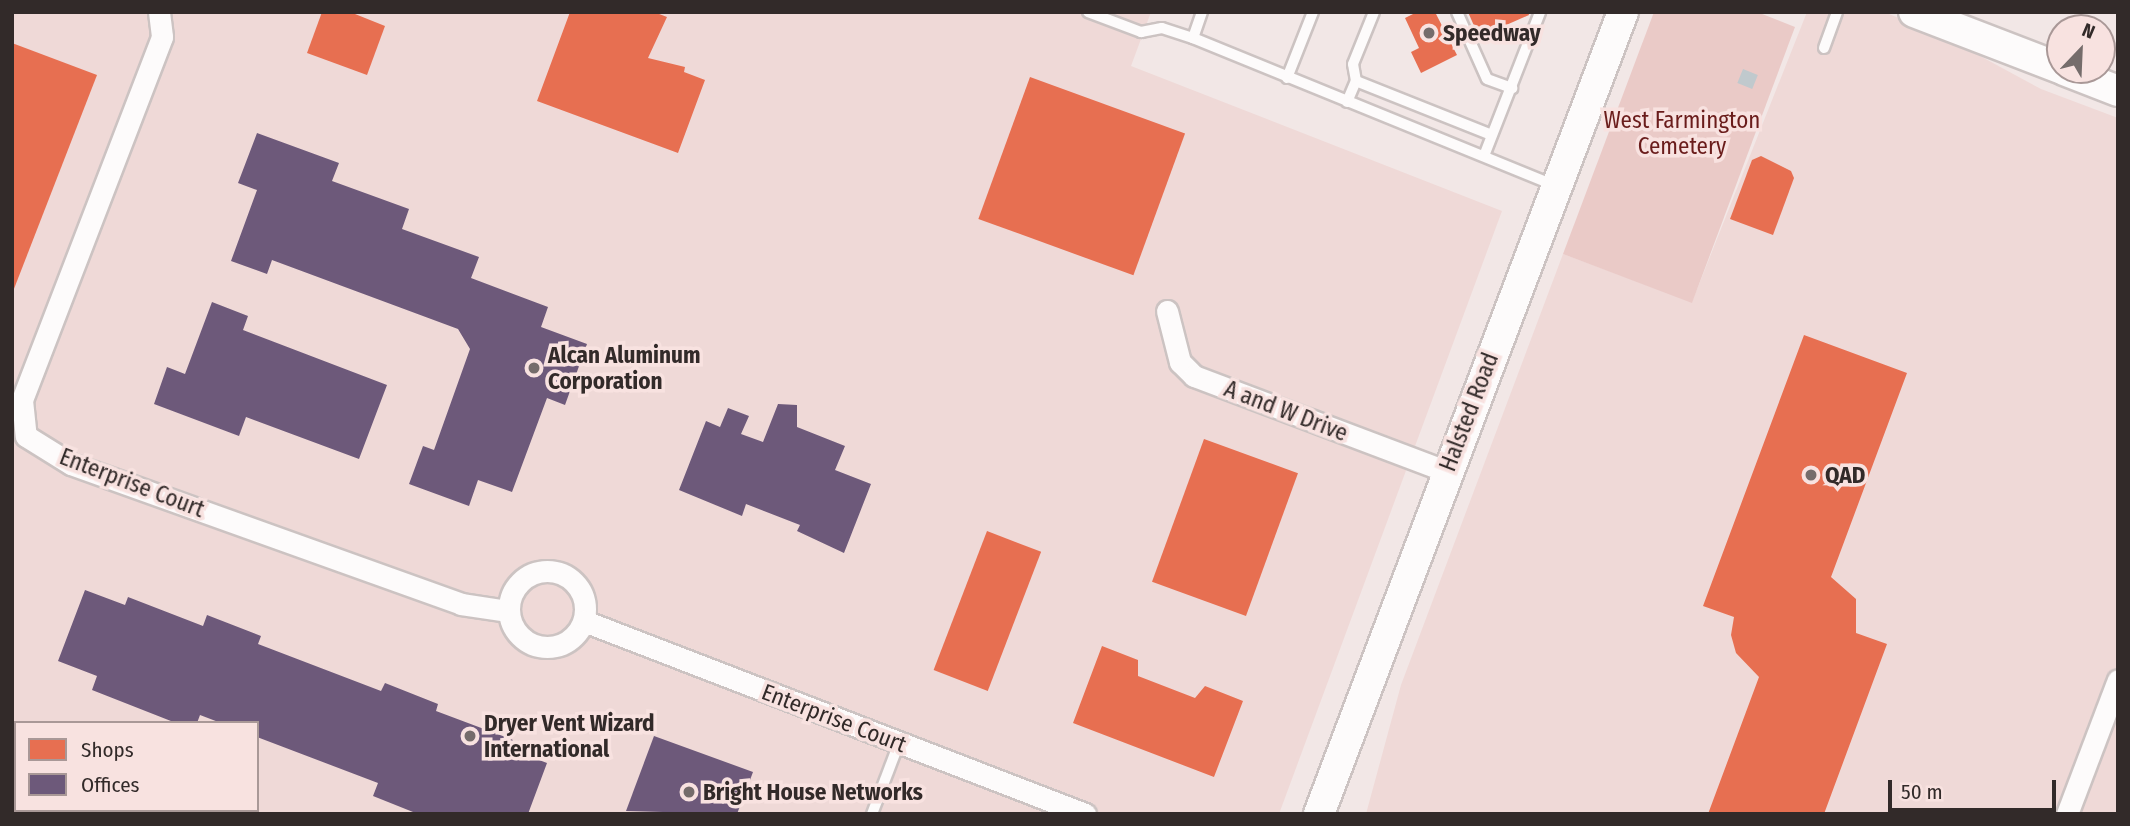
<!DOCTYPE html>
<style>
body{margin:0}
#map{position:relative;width:2130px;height:826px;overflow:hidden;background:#f2e7e6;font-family:"Fira Sans Condensed",sans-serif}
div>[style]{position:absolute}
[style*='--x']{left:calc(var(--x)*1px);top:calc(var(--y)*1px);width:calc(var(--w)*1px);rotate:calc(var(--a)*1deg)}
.built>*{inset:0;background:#efd9d7}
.green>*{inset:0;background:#eacac7}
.shops>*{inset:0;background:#e76f51;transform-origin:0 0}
.offices>*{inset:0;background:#6d597a}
.building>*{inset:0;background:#c0c9cd;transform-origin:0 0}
.roads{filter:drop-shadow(2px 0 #ccc3c2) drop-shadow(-2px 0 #ccc3c2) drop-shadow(0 2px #ccc3c2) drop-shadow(0 -2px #ccc3c2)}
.lane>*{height:10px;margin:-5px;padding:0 5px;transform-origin:5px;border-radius:5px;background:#fdfbfb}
.street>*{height:21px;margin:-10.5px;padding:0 10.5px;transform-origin:10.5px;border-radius:10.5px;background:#fdfbfb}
.street>.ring{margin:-10.5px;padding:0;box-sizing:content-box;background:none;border:21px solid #fdfbfb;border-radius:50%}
.secondary>*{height:30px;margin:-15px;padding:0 15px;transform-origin:15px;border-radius:15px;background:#fdfbfb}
.dots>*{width:19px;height:19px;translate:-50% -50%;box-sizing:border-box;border:4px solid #f8e2e0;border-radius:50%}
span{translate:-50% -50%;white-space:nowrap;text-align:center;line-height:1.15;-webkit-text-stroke:7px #f8e2e0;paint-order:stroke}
.poi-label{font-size:23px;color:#322a29;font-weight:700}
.left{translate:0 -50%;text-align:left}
.park-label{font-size:23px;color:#6a1c1b}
.street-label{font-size:23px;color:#322a29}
.frame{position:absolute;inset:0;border:14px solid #322a29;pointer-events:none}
.legend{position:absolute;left:14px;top:721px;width:245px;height:91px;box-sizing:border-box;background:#f8e2e0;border:2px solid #a99897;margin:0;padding:9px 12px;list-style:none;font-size:21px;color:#322a29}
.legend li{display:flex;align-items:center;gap:14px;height:35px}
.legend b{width:35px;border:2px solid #a99897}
.north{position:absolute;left:2046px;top:14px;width:70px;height:70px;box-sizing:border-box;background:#f8e2e0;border:2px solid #a99897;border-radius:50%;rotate:23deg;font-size:19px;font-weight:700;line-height:28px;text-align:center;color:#322a29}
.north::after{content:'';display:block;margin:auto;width:24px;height:32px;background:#756c6b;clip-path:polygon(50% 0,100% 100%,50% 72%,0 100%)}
.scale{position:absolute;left:1888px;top:780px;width:168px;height:32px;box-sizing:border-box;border:4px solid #322a29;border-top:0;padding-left:9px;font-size:21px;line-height:24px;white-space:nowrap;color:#322a29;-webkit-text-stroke:5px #f8e2e0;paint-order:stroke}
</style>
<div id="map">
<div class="built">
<i style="clip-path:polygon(evenodd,12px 12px,1151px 12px,1131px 66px,1502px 211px,1279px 814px,12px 814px,12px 12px,16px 723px,257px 723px,257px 810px,16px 810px,16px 723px)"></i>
<i style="clip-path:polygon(1807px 12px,1884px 12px,1945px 37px,2041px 89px,2118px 118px,2118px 814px,1366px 814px,1401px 685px,1563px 254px,1692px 302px)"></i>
</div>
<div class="green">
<i style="clip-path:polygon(1654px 12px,1757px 12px,1795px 27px,1692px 303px,1563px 254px)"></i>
</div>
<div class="shops">
<i style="clip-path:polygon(322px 12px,350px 12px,385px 26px,367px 75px,307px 53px)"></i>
<i style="clip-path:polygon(570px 12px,654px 12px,667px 17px,648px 58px,685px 67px,684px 72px,705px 80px,678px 153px,537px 101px)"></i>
<i style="clip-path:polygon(1417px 12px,1435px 12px,1457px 55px,1421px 73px,1411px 52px,1419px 48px,1405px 18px)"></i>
<i style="clip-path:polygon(1468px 12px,1528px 12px,1529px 15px,1479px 37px)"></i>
<i style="clip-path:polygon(12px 43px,97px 75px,12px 294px)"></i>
<i style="left:1030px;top:77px;width:165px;height:151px;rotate:20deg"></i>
<i style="clip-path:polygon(1761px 156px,1791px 171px,1794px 178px,1773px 235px,1730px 219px,1752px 160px)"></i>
<i style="clip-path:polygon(1804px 335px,1907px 373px,1831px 577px,1856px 599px,1856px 633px,1887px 644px,1824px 814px,1708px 814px,1759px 677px,1736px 653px,1731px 635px,1734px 617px,1703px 606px)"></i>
<i style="left:1204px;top:439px;width:100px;height:152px;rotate:20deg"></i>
<i style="left:987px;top:531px;width:58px;height:149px;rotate:21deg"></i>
<i style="clip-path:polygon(1102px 646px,1138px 660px,1138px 676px,1195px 698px,1205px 686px,1243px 701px,1214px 777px,1073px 723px)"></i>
</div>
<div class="offices">
<i style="clip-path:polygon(257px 133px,339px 163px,332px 181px,409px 209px,402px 229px,479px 257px,471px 278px,548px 307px,541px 327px,587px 344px,565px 405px,547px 398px,512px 492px,478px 480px,469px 506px,409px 484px,423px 446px,434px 450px,470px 349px,458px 329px,272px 260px,267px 274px,231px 261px,257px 190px,238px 183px)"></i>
<i style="clip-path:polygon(212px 302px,248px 316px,243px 330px,387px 385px,359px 459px,246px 417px,239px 436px,154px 404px,167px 367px,185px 374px)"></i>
<i style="clip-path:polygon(778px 404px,797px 405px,797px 427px,845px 446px,835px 470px,871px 484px,844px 553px,797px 531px,800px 525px,746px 504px,742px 516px,679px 490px,706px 421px,720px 427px,728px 408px,749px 416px,741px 434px,763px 442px)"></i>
<i style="clip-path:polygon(85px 590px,125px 605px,128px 597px,203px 626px,207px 615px,261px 636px,258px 644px,381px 691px,385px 683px,438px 704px,436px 711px,513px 740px,510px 749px,547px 763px,528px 814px,418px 814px,373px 796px,378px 783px,257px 737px,257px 723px,221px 723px,200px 715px,197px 723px,176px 723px,92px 690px,97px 676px,58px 661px)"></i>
<i style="clip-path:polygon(654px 736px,753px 772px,737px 814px,626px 811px)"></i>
</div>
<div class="building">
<i style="left:1743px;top:69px;width:16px;height:15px;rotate:22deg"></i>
</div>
<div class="roads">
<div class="lane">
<i style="--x:1088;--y:12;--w:57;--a:20.7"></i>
<i style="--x:1141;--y:32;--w:21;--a:-11"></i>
<i style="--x:1162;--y:28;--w:33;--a:18"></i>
<i style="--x:1193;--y:38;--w:391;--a:22.2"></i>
<i style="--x:1457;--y:12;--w:73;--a:65.9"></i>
<i style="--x:1487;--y:79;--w:27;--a:20"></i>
<i style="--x:1193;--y:38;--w:28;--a:-71"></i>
<i style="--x:1824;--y:48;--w:38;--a:-70"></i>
<i style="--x:1287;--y:78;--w:71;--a:-68.5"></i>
<i style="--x:1356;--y:81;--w:146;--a:21.7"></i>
<i style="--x:1347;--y:102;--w:23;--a:-67"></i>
<i style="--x:1356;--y:81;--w:17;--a:-100"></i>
<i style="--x:1353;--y:64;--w:56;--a:-68"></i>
<i style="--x:1484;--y:156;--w:155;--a:-68.7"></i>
<i style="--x:872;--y:814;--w:76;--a:-69.2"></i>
</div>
<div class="street">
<i style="--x:159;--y:12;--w:25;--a:83"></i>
<i style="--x:162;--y:37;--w:389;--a:111.1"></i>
<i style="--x:22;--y:400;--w:36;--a:84"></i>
<i style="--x:26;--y:436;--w:53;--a:31.9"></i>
<i style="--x:71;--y:464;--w:414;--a:19.7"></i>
<i style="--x:461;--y:604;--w:48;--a:8.5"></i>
<i style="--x:1167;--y:311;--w:53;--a:75.7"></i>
<i style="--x:1180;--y:362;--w:20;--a:45"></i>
<i style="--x:1194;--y:376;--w:269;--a:20.7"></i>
<i class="ring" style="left:509px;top:571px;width:55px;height:55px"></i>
<i style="--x:584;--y:621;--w:537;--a:21.07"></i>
<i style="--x:2067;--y:814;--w:143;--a:-69.2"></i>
</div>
<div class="secondary">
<i style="--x:1914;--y:12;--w:156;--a:21"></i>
<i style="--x:2064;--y:70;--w:58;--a:21.3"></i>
<i style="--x:1319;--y:814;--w:858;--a:-69.24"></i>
</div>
</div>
<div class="dots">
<i style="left:1429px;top:33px;background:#756c6b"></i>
<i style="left:534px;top:368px;background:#756c6b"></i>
<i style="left:1811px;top:475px;background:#756c6b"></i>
<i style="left:470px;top:736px;background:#756c6b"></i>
<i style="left:689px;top:792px;background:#756c6b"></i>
</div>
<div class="poi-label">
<span class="left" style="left:1443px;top:33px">Speedway</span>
<span class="left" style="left:548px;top:368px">Alcan Aluminum<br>Corporation</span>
<span class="left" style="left:1825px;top:475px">QAD</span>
<span class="left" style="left:484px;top:736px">Dryer Vent Wizard<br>International</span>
<span class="left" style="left:703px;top:792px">Bright House Networks</span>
</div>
<div class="park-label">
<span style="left:1682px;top:133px">West Farmington<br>Cemetery</span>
</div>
<div class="street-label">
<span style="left:1286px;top:411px;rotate:21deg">A and W Drive</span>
<span style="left:1469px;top:412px;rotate:-69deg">Halsted Road</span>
<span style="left:132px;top:483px;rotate:21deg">Enterprise Court</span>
<span style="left:834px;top:718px;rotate:21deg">Enterprise Court</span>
</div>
<div class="frame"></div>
<ul class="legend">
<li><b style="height:19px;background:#e76f51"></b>Shops</li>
<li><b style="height:19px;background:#6d597a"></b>Offices</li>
</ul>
<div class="north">N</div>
<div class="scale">50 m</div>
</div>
